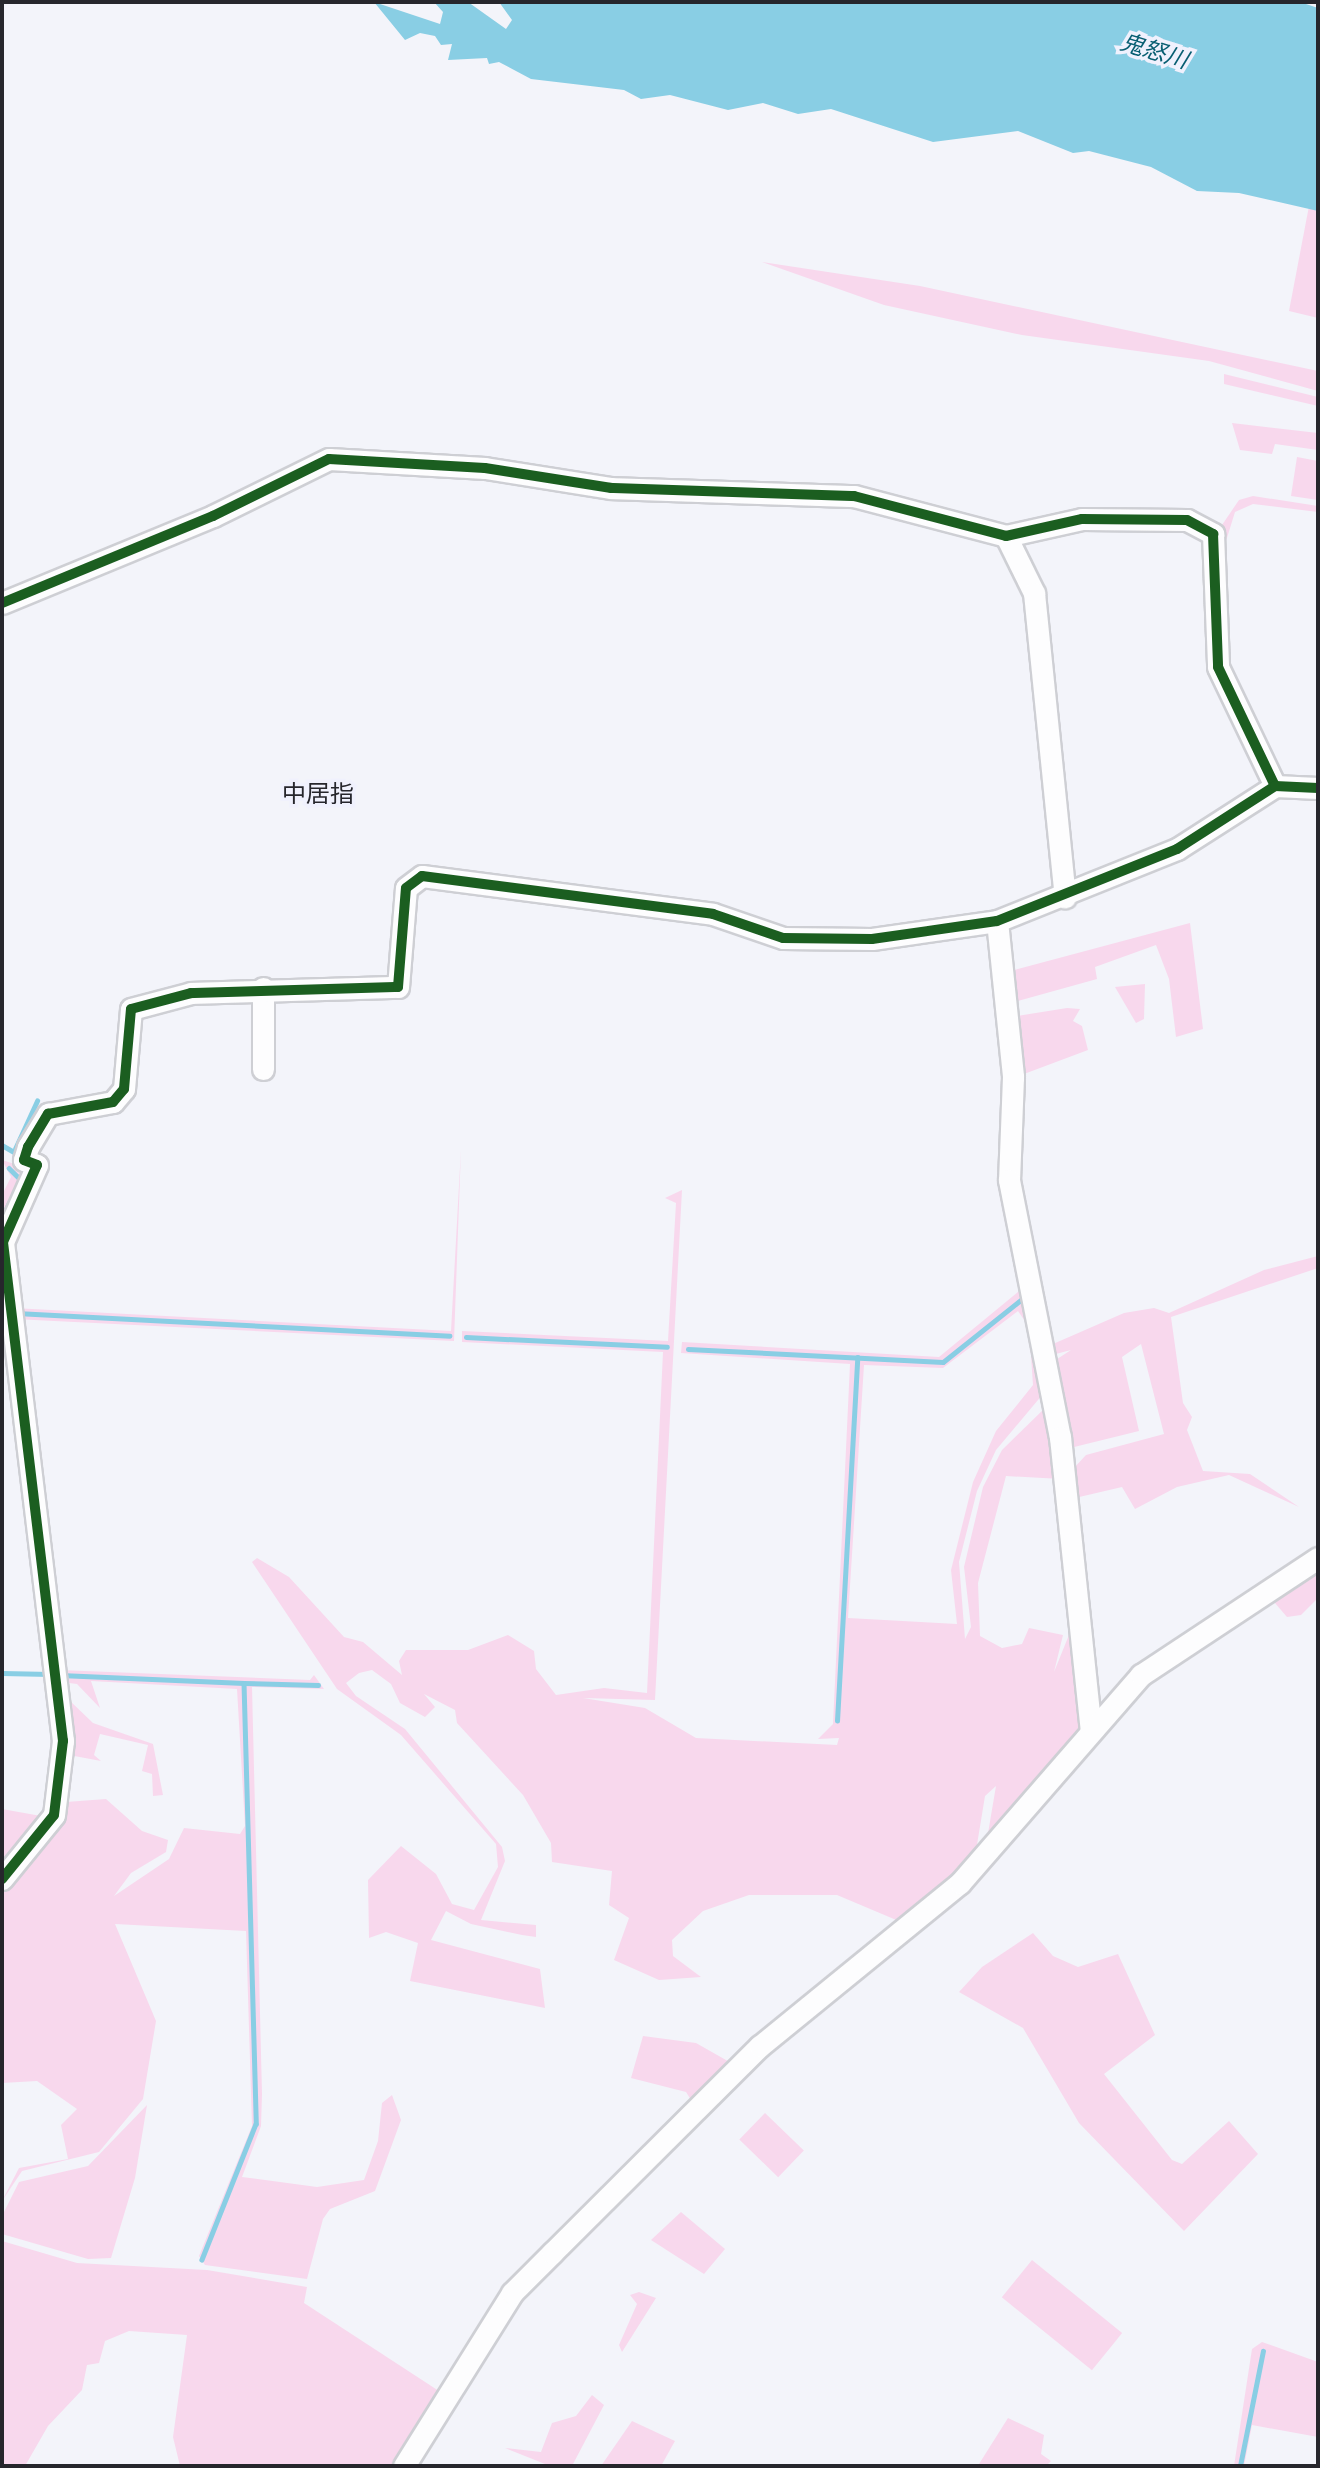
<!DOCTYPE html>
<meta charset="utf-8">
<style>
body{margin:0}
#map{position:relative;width:1320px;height:2468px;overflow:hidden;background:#f3f4fa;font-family:"Nunito Sans","Noto Sans JP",sans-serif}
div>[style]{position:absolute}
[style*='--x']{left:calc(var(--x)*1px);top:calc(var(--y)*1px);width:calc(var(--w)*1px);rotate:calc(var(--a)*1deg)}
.green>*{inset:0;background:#f8d8ed;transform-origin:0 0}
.water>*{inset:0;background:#89cee4}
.stream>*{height:4.5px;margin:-2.25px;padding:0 2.25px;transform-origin:2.25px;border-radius:2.25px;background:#89cee4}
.roads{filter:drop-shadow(2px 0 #cecfd4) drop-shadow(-2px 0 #cecfd4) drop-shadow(0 2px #cecfd4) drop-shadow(0 -2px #cecfd4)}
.minor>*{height:21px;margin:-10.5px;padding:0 10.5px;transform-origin:10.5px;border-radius:10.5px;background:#fdfdfe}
.cycleway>*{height:10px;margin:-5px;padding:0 5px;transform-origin:5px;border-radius:5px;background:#1b5e20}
span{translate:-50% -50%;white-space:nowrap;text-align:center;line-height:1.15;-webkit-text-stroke:7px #f0f1fd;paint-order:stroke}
.water-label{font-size:23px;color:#085e72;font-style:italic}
.quarter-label{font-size:24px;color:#26262c}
.frame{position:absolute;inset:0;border:4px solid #26262c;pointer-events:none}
</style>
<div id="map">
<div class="green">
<i style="clip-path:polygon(1309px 206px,1318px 211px,1318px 318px,1289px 311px)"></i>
<i style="clip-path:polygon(762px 262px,920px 286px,1318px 371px,1318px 391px,1209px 361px,1022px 335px,884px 305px)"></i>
<i style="clip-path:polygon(1224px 374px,1318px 397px,1318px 406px,1224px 384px)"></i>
<i style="clip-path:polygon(1232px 423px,1318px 433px,1318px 450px,1275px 444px,1272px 454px,1240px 450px)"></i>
<i style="clip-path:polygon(1297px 457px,1318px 461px,1318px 500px,1291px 496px)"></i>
<i style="clip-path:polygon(1253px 496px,1318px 506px,1318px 512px,1253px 504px,1235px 512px,1226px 541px,1224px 623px,1222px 525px,1239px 500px)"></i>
<i style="clip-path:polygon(1190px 923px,1203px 1029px,1176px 1037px,1169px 979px,1156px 945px,1095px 967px,1097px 979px,1014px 1002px,1007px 972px)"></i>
<i style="clip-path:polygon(1145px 984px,1144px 1019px,1136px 1023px,1115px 987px)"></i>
<i style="clip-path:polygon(1067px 1008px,1080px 1009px,1073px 1021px,1082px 1026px,1088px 1050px,1016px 1077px,1017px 1016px)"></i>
<i style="clip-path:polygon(461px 1149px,454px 1341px,14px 1319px,13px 1308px,451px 1331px)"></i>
<i style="clip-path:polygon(2px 1160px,27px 1168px,2px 1230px,2px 1195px,11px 1177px)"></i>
<i style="clip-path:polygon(1019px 1184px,1053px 1344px,1124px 1313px,1154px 1308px,1169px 1313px,1264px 1270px,1318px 1256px,1318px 1268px,1171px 1317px,1183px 1403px,1192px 1417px,1187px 1430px,1203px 1471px,1250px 1474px,1299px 1507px,1229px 1475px,1177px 1487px,1135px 1509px,1122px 1487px,1075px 1498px,1073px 1469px,1086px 1455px,1164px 1434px,1141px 1344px,1122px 1357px,1139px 1431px,1066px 1449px,1051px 1363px,1071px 1350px,1052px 1355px)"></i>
<i style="clip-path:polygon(evenodd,682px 1190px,655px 1700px,583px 1698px,645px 1708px,696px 1738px,837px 1745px,839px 1738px,818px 1739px,833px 1724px,850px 1364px,681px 1353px,682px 1342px,939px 1357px,1024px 1287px,1043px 1394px,996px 1450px,977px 1491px,959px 1562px,965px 1639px,971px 1627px,964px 1567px,983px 1487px,1002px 1450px,1046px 1407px,1061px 1479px,1006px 1476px,978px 1583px,980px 1636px,1002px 1648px,1022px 1644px,1029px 1628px,1063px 1635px,1054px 1672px,1073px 1625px,1086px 1728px,986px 1845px,996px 1786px,985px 1796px,975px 1857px,901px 1922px,837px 1895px,749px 1895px,703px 1911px,672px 1940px,673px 1956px,701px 1977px,659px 1980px,614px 1960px,629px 1918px,609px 1905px,612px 1871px,552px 1862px,551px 1843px,523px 1795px,457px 1723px,455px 1710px,424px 1694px,435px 1707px,425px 1717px,400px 1703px,391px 1684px,372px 1670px,359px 1673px,346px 1683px,356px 1696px,405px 1729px,502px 1847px,505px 1861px,481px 1920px,536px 1925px,536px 1937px,522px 1935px,471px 1924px,446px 1911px,431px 1940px,540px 1969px,545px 2008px,410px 1981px,418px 1943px,386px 1932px,369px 1938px,368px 1880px,401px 1846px,436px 1874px,452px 1904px,474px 1910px,498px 1867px,496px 1844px,401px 1735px,337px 1689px,252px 1562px,257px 1558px,289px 1577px,344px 1637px,363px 1642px,402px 1675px,399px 1661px,406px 1650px,468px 1650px,508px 1635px,534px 1651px,536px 1669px,556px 1695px,604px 1688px,647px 1693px,663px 1352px,462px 1342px,462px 1331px,668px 1341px,676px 1203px,665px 1198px,682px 1190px,1018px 1311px,1029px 1327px,1033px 1385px,996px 1431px,973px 1482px,951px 1570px,957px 1624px,848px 1618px,864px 1365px,943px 1368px,1018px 1311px)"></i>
<i style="clip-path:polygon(1318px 1564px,1318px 1598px,1301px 1615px,1287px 1617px,1268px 1595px)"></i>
<i style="clip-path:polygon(59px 1670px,310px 1680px,314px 1675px,324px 1689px,252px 1687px,262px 2094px,261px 2126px,242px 2177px,317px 2187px,364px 2180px,378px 2141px,382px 2103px,392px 2095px,401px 2120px,375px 2191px,330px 2209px,323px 2219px,307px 2279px,205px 2265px,199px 2256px,252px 2126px,246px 1931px,115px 1924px,156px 2021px,143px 2099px,99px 2152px,22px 2171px,2px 2201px,19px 2168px,68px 2159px,61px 2125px,77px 2109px,37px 2081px,2px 2083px,2px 1809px,41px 1816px,66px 1802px,106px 1799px,142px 1831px,168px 1840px,166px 1852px,131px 1873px,114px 1896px,169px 1859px,184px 1828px,240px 1834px,245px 1826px,237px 1689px,91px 1681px,100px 1708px,77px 1684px,61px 1682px)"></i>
<i style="clip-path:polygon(68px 1699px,93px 1723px,153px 1744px,163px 1795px,153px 1796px,152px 1774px,142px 1771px,148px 1745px,100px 1734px,94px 1755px,101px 1761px,69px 1755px)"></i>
<i style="clip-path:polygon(1033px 1933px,1053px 1956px,1078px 1967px,1118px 1954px,1155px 2035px,1104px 2074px,1172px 2160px,1182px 2164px,1229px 2121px,1258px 2154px,1184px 2231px,1079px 2123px,1023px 2028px,959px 1992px,982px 1967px)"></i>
<i style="clip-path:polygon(643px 2036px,696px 2043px,733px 2064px,693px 2103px,686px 2092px,631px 2078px)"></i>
<i style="clip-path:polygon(147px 2105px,135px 2178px,111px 2258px,88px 2259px,2px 2234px,2px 2216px,19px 2182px,88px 2166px)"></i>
<i style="left:765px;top:2113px;width:54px;height:37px;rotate:44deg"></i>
<i style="clip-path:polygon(681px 2212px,725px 2249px,704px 2274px,651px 2240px)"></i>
<i style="clip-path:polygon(2px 2241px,77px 2263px,207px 2270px,307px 2287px,304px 2303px,442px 2393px,398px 2466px,180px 2466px,173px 2437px,187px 2335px,129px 2331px,105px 2341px,99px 2363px,87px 2365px,82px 2390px,48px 2426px,25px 2466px,2px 2466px)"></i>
<i style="left:1032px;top:2260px;width:116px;height:48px;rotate:39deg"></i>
<i style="clip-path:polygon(639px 2292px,656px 2298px,622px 2352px,619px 2345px,637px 2304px,630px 2295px)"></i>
<i style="clip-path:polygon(1262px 2342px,1318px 2362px,1318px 2437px,1252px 2425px,1244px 2466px,1234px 2466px,1252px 2349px)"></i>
<i style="clip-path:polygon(592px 2395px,604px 2405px,572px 2466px,550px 2466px,505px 2448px,541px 2452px,552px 2423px,576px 2416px)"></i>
<i style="clip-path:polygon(1008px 2418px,1044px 2435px,1041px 2454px,1051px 2461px,1046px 2466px,979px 2464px)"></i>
<i style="clip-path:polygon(632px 2421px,675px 2441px,661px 2466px,601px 2466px)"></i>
</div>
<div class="water">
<i style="clip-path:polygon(374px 2px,440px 24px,443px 12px,434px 2px,468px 2px,506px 29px,512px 20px,499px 2px,1300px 2px,1318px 8px,1318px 211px,1239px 193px,1197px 191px,1151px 167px,1089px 151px,1073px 153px,1018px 131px,933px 142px,831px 109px,798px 114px,763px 103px,728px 110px,670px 95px,641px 99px,624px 90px,531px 79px,499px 62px,489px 64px,487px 58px,448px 60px,452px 44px,441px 45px,435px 36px,420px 33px,405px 40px)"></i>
</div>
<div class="stream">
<i style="--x:2;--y:1145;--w:14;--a:30"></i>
<i style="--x:15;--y:1149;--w:53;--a:-65.4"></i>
<i style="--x:9;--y:1168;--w:17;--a:45"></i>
<i style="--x:2;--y:1218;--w:17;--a:-65"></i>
<i style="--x:16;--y:1313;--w:434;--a:3"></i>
<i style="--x:466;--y:1337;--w:201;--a:2.8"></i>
<i style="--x:688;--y:1349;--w:255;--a:2.9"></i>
<i style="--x:943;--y:1362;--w:101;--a:-38.6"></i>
<i style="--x:2;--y:1673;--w:48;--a:1.2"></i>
<i style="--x:60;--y:1675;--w:184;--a:2.5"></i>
<i style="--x:244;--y:1683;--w:441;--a:88.4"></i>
<i style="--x:256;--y:2124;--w:146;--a:111.7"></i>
<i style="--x:244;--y:1683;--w:74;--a:1.5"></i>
<i style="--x:837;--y:1721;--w:364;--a:-86.8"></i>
<i style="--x:1240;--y:2466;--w:117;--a:-78.7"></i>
</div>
<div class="roads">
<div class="minor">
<i style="--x:1006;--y:536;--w:64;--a:63.8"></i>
<i style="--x:1034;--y:593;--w:306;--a:84.2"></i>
<i style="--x:2;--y:603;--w:228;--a:-22.4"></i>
<i style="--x:213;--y:516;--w:129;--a:-26.2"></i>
<i style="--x:329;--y:459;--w:156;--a:3.3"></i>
<i style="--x:485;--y:468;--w:128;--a:9"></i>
<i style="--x:611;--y:488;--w:243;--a:1.9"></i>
<i style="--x:854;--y:496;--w:157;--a:14.7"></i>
<i style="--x:1006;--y:536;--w:78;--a:-12.6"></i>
<i style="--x:1082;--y:519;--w:105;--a:0.5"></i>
<i style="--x:1187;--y:520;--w:30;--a:28"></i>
<i style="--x:1213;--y:534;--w:133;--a:87.8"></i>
<i style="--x:1218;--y:667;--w:132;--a:64.4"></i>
<i style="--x:997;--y:921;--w:157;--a:84.1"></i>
<i style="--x:1013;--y:1077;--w:103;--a:92.2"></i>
<i style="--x:1009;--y:1180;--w:262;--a:78.8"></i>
<i style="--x:1060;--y:1437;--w:295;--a:84"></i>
<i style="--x:263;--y:1069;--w:81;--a:-90"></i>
<i style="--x:2;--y:1879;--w:82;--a:-50.9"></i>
<i style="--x:54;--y:1815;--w:75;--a:-83.1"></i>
<i style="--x:63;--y:1741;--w:503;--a:-96.86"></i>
<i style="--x:3;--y:1242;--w:84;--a:-66.2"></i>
<i style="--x:37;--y:1165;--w:14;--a:-159"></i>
<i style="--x:24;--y:1160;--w:14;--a:-73"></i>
<i style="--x:28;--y:1147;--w:39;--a:-59"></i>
<i style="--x:48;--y:1114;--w:66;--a:-10.5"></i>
<i style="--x:113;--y:1102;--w:17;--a:-50"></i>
<i style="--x:124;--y:1089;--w:80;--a:-85"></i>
<i style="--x:131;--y:1009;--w:62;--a:-14.9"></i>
<i style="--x:191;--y:993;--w:207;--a:-1.7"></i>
<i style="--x:398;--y:987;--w:99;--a:-85.4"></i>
<i style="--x:406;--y:888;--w:20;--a:-37"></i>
<i style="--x:422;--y:876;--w:293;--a:7.4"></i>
<i style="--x:713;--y:914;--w:74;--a:18.9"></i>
<i style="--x:783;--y:938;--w:89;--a:0.6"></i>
<i style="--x:872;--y:939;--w:126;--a:-8.2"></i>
<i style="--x:997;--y:921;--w:194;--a:-21.8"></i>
<i style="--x:1177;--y:849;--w:117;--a:-32.7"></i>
<i style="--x:1275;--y:786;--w:43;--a:2.7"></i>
<i style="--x:404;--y:2466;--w:204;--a:-58"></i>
<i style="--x:512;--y:2293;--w:57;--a:-45"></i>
<i style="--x:552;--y:2253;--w:293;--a:-44.9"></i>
<i style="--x:760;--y:2046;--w:258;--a:-39.2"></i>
<i style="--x:960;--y:1883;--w:276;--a:-49"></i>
<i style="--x:1141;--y:1675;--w:212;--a:-33.5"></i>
</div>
</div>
<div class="cycleway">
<i style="--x:2;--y:603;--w:228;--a:-22.4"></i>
<i style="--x:213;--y:516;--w:129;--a:-26.2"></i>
<i style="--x:329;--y:459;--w:156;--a:3.3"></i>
<i style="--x:485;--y:468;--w:128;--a:9"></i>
<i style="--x:611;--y:488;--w:243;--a:1.9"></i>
<i style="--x:854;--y:496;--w:157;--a:14.7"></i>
<i style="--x:1006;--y:536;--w:78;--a:-12.6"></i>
<i style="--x:1082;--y:519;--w:105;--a:0.5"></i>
<i style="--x:1187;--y:520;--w:30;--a:28"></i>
<i style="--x:1213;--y:534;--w:133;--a:87.8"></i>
<i style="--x:1218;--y:667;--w:132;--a:64.4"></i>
<i style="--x:2;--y:1879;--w:82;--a:-50.9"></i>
<i style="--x:54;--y:1815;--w:75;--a:-83.1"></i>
<i style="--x:63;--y:1741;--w:503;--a:-96.86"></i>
<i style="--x:3;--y:1242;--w:84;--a:-66.2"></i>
<i style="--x:37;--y:1165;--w:14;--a:-159"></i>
<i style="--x:24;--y:1160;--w:14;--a:-73"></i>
<i style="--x:28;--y:1147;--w:39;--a:-59"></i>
<i style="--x:48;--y:1114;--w:66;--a:-10.5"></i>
<i style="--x:113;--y:1102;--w:17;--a:-50"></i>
<i style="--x:124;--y:1089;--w:80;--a:-85"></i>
<i style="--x:131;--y:1009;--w:62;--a:-14.9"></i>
<i style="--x:191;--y:993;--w:207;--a:-1.7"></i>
<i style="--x:398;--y:987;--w:99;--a:-85.4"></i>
<i style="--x:406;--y:888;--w:20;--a:-37"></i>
<i style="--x:422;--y:876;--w:293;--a:7.4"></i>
<i style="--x:713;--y:914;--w:74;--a:18.9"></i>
<i style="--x:783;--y:938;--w:89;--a:0.6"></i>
<i style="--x:872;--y:939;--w:126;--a:-8.2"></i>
<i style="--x:997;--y:921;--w:194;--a:-21.8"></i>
<i style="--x:1177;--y:849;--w:117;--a:-32.7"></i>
<i style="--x:1275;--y:786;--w:43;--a:2.7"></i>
</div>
<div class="water-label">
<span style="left:1154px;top:52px;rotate:17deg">鬼怒川</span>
</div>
<div class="quarter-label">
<span style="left:318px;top:795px">中居指</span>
</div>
<div class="frame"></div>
</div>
